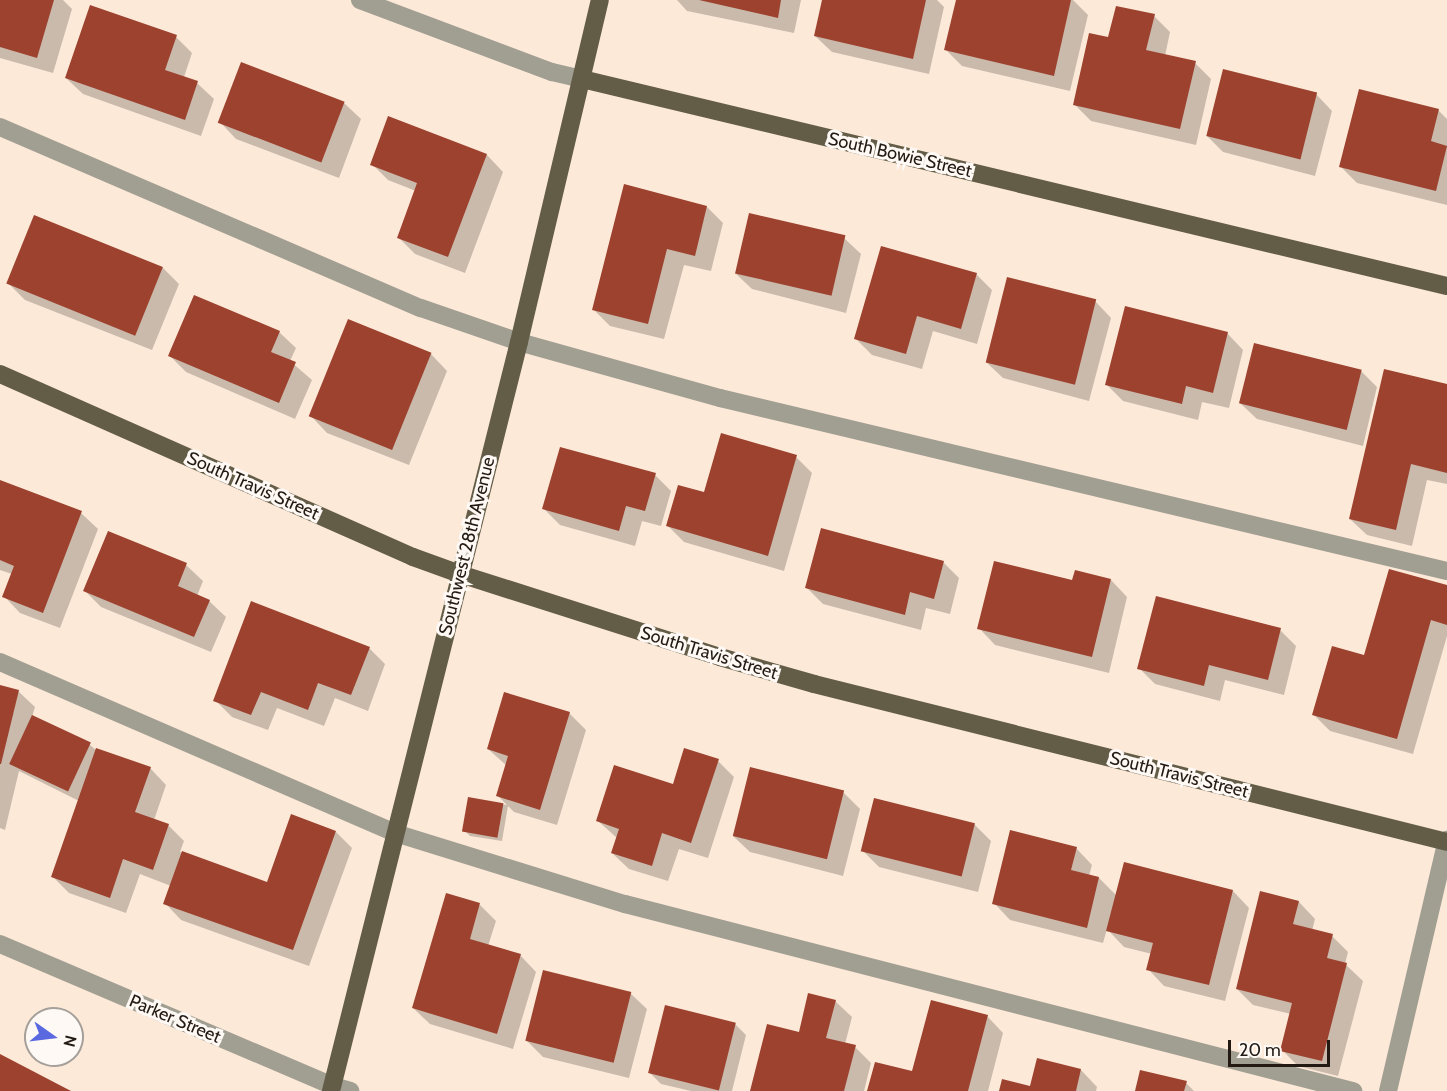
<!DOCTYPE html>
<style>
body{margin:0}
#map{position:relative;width:1447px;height:1091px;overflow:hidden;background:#fde9d8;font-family:Cabin,sans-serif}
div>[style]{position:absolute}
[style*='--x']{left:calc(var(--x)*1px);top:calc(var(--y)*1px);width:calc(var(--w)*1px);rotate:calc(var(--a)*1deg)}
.shadow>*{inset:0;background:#0003}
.building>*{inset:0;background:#9d422f;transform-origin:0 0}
.minor>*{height:18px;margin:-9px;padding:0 9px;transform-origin:9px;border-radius:9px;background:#a19e92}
.major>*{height:18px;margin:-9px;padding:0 9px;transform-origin:9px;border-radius:9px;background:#635d48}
span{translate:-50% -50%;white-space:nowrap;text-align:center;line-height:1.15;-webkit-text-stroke:6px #fef9f5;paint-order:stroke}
.street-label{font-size:18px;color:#231a13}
.north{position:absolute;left:24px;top:1007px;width:60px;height:60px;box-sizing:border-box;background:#fef9f5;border:2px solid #a6a09b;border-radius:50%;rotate:104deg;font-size:16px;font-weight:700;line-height:24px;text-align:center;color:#231a13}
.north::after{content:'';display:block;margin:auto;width:21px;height:27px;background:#5b69e1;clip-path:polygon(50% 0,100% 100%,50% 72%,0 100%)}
.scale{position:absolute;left:1228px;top:1040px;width:102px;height:27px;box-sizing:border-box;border:3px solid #231a13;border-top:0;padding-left:8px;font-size:18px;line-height:21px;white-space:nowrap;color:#231a13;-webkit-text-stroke:4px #fef9f5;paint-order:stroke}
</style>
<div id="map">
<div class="shadow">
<i style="clip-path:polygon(0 0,63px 0,72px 9px,53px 73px,0 58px)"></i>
<i style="clip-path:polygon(677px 0,801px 0,794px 33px,687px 11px)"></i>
<i style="clip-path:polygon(824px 0,937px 0,944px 7px,929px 74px,832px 52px,815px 36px)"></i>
<i style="clip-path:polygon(957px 0,1073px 0,1088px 15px,1070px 91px,962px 66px,946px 50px)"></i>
<i style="clip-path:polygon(1154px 16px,1170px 32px,1165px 56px,1195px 63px,1211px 79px,1196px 145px,1091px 121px,1075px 105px,1109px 39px)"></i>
<i style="clip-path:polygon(176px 37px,192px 53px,184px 77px,197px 83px,214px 99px,201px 136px,83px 94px,66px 78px)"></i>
<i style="clip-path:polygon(1316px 94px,1332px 111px,1315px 176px,1223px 152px,1207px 136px)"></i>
<i style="clip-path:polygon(344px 103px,361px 119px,339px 178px,236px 139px,220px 122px)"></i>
<i style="clip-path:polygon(1438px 110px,1447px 119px,1447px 205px,1357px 183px,1341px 167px)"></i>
<i style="clip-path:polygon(389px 118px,487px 155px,503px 172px,465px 273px,415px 254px,398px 237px,416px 191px,388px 180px,372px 164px)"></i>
<i style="clip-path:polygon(707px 207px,723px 223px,711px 271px,684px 265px,664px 339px,610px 326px,593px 309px)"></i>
<i style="clip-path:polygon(844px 238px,861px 254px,846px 313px,752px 289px,735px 273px)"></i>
<i style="clip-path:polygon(162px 267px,179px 284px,152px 350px,25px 300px,8px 283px)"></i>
<i style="clip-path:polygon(976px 274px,992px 290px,977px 344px,933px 331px,922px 369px,872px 355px,856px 339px)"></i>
<i style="clip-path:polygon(1095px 301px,1111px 318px,1089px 401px,1003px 378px,986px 362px)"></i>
<i style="clip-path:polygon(349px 321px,431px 354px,447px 371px,409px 465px,327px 433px,311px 416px)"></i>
<i style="clip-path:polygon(279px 332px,296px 348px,290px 361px,312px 380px,295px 419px,186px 372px,170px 356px)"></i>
<i style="clip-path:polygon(1227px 333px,1243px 350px,1229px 408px,1202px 402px,1198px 420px,1123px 401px,1107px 385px)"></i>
<i style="clip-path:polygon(1361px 371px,1377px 387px,1363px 446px,1257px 419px,1240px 403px)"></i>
<i style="clip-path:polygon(1447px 386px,1447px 484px,1427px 480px,1412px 546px,1367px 535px,1350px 519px)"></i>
<i style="clip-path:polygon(796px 457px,812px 473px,784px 571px,684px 542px,668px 526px,705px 494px)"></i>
<i style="clip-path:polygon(655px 475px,671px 491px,661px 526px,642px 521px,635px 546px,560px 525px,544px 509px)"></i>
<i style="clip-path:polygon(0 482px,81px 513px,98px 529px,60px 628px,20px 613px,4px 596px,12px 574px,0 570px)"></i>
<i style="clip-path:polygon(943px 562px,959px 578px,950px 614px,926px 608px,921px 630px,823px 604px,807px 588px)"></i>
<i style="clip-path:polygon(186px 565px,203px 581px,197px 596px,209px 601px,226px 617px,211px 652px,101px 607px,85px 591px)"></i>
<i style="clip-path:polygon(1111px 580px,1127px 597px,1109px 673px,995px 645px,979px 628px,1073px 582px)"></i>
<i style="clip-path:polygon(1447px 587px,1447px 636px,1413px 754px,1330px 731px,1314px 715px,1365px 657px)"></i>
<i style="clip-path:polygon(1280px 630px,1296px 646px,1284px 695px,1225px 680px,1220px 701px,1155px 684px,1139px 668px)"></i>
<i style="clip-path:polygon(369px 648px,385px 664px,368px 711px,335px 698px,324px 726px,277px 708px,268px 730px,232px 717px,215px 700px)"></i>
<i style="clip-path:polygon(0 687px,18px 691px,35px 707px,32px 717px,90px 745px,97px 751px,150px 768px,166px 785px,154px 820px,168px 825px,184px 841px,180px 852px,268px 884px,336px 832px,352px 848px,309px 966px,181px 920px,165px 903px,171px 886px,140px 874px,126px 913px,69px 893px,52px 876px,79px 801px,19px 771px,5px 830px,0 828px)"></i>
<i style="clip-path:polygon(569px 713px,586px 730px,557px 825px,514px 812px,508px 806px,502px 841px,470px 836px,465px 831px,470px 799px,507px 805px,498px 796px,507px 766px,488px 749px)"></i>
<i style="clip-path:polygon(718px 761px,734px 777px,708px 858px,679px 849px,668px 881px,629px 869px,612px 853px,617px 838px,598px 821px,674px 786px)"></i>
<i style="clip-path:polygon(751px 769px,844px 793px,860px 809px,843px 876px,750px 852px,733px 836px)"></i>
<i style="clip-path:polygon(974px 824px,991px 841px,978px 892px,879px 867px,863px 851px)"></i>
<i style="clip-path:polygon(1076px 848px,1092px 865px,1089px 876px,1099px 878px,1117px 896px,1233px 891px,1249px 908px,1225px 1001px,1164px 986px,1148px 969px,1152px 954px,1124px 947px,1107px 929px,1103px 943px,1010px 920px,994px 903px)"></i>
<i style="clip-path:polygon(1262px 893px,1299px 902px,1315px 919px,1312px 931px,1332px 936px,1348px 952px,1345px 964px,1363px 981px,1338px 1076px,1298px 1066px,1282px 1050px,1291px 1014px,1253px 1005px,1237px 989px)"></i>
<i style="clip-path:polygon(447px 895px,480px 905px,496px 921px,488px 946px,520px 955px,536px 972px,513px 1049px,430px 1024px,413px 1008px)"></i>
<i style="clip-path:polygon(630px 993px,647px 1009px,629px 1078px,543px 1057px,527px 1041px)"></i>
<i style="clip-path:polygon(835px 1001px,852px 1017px,845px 1044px,855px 1047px,871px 1063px,864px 1091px,752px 1091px,800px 1033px)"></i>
<i style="clip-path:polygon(987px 1016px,1003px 1033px,988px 1091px,869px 1091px,913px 1073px)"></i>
<i style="clip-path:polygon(735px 1024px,746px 1035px,732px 1091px,691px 1091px,661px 1084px,650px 1073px)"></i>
<i style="clip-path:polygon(1081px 1070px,1097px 1087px,1096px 1091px,1000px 1091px,1031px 1088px)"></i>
<i style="clip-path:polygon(1186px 1083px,1194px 1091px,1136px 1091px)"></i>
</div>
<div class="building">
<i style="clip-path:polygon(0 0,54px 0,37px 58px,0 47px)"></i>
<i style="clip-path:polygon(699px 0,781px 0,778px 18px)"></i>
<i style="clip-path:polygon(822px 0,926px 0,913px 59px,814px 36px)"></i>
<i style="clip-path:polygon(956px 0,1071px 0,1054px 76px,944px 50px)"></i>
<i style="clip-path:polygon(90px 5px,177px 35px,165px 70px,198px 81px,185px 120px,65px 78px)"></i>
<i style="clip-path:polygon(1116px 6px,1155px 14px,1146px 50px,1196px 61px,1180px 129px,1073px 105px,1089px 33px,1108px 37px)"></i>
<i style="left:241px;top:62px;width:111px;height:65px;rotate:21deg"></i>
<i style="left:1223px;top:69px;width:97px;height:69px;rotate:14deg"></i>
<i style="clip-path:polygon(1359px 89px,1439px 109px,1431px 141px,1447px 146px,1436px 191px,1339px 167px)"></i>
<i style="clip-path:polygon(388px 116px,487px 154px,448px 257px,397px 238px,417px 183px,370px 165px)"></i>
<i style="clip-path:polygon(624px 184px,707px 206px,695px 256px,667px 249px,648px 324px,592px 310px)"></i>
<i style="left:749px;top:213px;width:99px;height:62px;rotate:13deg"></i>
<i style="left:34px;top:215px;width:139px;height:74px;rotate:22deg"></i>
<i style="clip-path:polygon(881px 246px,977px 273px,961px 329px,917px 316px,906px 354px,854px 339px)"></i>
<i style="left:1007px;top:277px;width:92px;height:88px;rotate:14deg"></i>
<i style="clip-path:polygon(194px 295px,280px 331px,271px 352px,296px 362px,279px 403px,168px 356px)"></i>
<i style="clip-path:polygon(1125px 306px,1228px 332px,1213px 393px,1186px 386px,1182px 404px,1105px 385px)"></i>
<i style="left:348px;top:319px;width:90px;height:105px;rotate:22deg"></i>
<i style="left:1254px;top:343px;width:111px;height:62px;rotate:14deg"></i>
<i style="clip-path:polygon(1384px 369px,1447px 384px,1447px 473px,1411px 464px,1396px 530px,1349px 519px)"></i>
<i style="clip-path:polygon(721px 433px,797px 455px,768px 556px,666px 526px,678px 485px,704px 492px)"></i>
<i style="clip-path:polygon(560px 447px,656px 473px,645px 511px,626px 506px,619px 531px,542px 509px)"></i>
<i style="clip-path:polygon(0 480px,82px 511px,43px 613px,2px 597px,14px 566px,0 560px)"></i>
<i style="clip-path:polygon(821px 528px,944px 561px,934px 599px,910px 592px,905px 615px,805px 588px)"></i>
<i style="clip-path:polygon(108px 531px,187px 563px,178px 586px,210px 600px,194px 637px,83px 591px)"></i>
<i style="clip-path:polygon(994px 561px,1072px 580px,1075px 570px,1111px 579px,1092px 657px,977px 629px)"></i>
<i style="clip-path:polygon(1389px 569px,1447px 585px,1447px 625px,1431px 620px,1397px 739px,1312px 715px,1332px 646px,1364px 655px)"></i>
<i style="clip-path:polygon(1156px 596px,1281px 628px,1268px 680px,1209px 665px,1204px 686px,1137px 669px)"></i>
<i style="clip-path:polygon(251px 601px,370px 647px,351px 695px,318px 683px,308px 710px,261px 692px,251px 715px,213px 701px)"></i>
<i style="clip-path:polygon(0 685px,19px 690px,1px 764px,0 764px)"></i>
<i style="clip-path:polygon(504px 692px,570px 712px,540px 810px,496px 796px,508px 756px,487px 749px)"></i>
<i style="left:32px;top:715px;width:65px;height:54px;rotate:25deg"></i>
<i style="clip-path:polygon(96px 748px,151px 767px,135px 812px,169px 824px,153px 870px,123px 859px,110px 898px,51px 877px)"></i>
<i style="clip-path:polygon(684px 748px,719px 759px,691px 843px,662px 833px,652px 866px,611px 853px,619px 829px,596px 821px,614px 765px,673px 784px)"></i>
<i style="left:750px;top:767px;width:97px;height:71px;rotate:14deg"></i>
<i style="left:468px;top:797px;width:36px;height:35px;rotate:10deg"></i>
<i style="left:874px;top:798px;width:104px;height:55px;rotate:14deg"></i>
<i style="clip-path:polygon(291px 814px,336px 831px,293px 950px,163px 904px,182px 851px,267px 882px)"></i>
<i style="clip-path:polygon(1010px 830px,1077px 847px,1071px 870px,1099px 877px,1087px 928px,992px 904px)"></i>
<i style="clip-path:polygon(1124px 862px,1233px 890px,1209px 985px,1146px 970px,1153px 943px,1106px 931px)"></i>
<i style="clip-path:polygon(1260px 891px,1299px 901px,1293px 924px,1333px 934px,1327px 958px,1347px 963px,1322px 1061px,1280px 1051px,1292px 1003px,1236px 989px)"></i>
<i style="clip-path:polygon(446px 893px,480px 903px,470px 939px,521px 954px,497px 1034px,412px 1008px)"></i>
<i style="left:543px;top:970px;width:91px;height:73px;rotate:14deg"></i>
<i style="clip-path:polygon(808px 993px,836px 1000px,826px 1038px,856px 1045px,844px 1091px,750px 1091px,767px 1024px,799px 1032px)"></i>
<i style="clip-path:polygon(931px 1000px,988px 1015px,968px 1091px,867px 1091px,875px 1062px,912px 1071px)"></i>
<i style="left:665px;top:1005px;width:73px;height:70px;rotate:14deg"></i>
<i style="clip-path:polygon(0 1054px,71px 1091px,0 1091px)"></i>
<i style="clip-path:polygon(1037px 1058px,1081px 1069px,1076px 1091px,999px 1091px,1002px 1079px,1030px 1086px)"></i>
<i style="clip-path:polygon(1140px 1070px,1187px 1081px,1184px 1091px,1135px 1091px)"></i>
</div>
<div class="minor">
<i style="--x:360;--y:0;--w:205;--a:20.6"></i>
<i style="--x:552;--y:72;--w:31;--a:13"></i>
<i style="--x:0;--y:127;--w:458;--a:23.3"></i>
<i style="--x:421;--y:308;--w:104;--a:19.1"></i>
<i style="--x:519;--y:342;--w:209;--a:15.6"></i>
<i style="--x:720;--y:398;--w:747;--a:13.39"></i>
<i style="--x:0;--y:662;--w:430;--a:23.4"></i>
<i style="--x:395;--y:833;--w:241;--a:17.2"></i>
<i style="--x:625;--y:904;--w:752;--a:14.41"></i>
<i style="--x:0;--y:944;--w:362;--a:23.1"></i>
<i style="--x:333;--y:1086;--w:18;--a:16"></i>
<i style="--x:1388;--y:1091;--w:258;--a:-76.8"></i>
</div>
<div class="major">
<i style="--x:582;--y:79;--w:889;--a:13.46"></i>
<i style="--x:0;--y:374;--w:452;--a:23.9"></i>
<i style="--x:413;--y:557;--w:50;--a:19.9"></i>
<i style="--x:460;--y:574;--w:273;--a:17.7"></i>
<i style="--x:720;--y:657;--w:98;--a:16"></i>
<i style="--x:814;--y:684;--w:652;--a:14.01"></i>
<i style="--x:331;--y:1091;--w:772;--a:-75.91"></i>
<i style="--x:519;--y:342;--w:351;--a:-76.7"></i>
</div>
<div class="street-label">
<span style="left:900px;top:155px;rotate:13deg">South Bowie Street</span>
<span style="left:253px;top:486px;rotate:24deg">South Travis Street</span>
<span style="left:467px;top:546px;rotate:-76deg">Southwest 28th Avenue</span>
<span style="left:709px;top:653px;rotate:17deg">South Travis Street</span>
<span style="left:1179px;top:775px;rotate:14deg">South Travis Street</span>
<span style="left:175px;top:1019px;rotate:23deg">Parker Street</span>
</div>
<div class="north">N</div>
<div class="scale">20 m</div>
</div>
